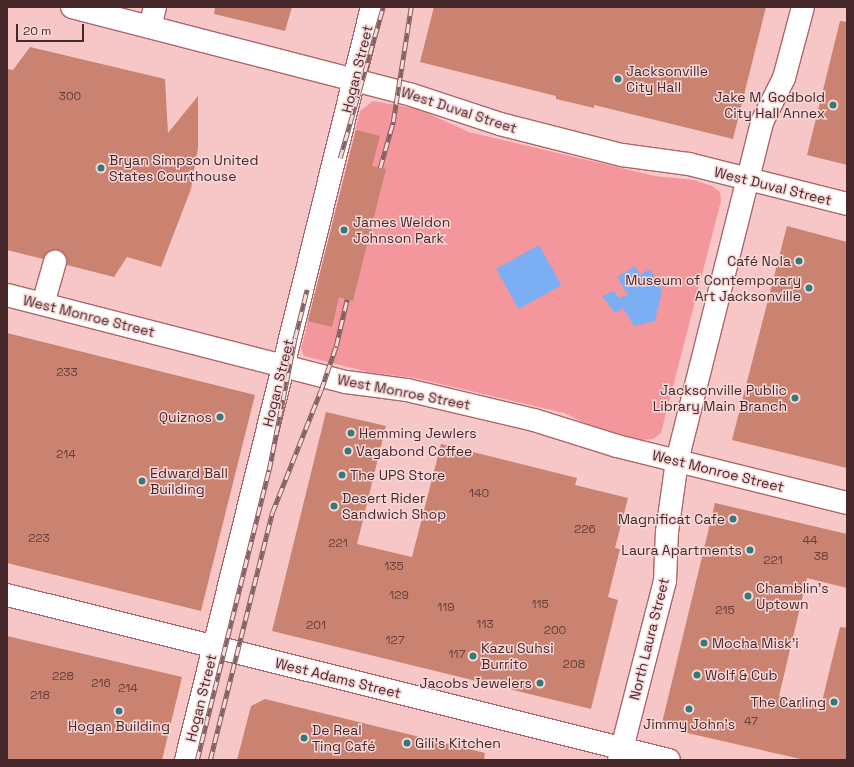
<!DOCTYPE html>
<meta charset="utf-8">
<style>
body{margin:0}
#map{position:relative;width:854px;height:767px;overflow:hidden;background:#f7c7c8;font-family:"Space Grotesk",sans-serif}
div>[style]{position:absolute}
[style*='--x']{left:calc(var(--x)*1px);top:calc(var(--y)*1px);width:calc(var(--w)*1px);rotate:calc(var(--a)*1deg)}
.green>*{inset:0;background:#f3979d}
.water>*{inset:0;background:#7baef3;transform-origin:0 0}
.building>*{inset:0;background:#c98370}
.roads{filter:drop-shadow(1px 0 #ac666a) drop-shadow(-1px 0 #ac666a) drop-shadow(0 1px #ac666a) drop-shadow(0 -1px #ac666a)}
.minor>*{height:22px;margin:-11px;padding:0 11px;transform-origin:11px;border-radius:11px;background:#fff}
.major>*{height:22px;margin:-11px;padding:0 11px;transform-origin:11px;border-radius:11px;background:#fff}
.rail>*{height:4.5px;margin-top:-2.25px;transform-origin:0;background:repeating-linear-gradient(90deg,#f9d8d9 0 9px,#846061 0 18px);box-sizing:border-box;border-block:1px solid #846061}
.dots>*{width:11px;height:11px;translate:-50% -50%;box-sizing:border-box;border:2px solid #f9d8d9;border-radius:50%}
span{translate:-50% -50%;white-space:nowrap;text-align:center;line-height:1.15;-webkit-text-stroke:3px #f9d8d9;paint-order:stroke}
.number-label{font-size:12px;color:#673f3c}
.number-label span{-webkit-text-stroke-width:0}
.street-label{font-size:14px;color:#46282a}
.poi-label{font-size:14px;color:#46282a}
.left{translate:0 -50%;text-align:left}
.right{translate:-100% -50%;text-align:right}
.frame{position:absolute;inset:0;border:8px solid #46282a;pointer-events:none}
.scale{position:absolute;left:16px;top:24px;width:68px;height:18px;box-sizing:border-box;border:2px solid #46282a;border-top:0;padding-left:5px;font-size:12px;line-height:14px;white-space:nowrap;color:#46282a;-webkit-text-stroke:3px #f9d8d9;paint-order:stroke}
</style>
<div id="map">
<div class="green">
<i style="clip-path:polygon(373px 101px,418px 109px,469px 132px,655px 176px,694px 180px,712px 186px,720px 192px,721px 201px,661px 433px,653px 439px,642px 440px,597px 429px,564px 413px,415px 378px,372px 373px,304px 356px,301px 349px,360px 111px)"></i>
</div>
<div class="water">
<i style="left:539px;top:245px;width:46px;height:49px;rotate:61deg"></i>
<i style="clip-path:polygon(635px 266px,640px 275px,650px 269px,662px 291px,655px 321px,634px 326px,623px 308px,615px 313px,602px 296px,614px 291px,619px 298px,628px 295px,617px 277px)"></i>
</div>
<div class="building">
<i style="clip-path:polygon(215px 7px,292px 7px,285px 31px,214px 14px)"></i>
<i style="clip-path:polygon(434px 7px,766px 7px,733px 139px,594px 105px,594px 108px,556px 99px,556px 96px,420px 62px)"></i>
<i style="clip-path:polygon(840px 21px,847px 22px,847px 165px,807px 155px)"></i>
<i style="clip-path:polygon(30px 47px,165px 79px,168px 133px,198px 96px,198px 148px,191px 189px,161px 267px,127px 257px,114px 277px,67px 265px,64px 254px,58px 250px,47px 253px,43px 259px,7px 250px,7px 69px,13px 70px)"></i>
<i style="clip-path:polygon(356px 130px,380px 136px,372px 166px,386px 169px,353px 301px,339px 297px,332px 327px,308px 321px)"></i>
<i style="clip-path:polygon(787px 226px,847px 242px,847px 468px,732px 440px)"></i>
<i style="clip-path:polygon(7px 333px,255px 395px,201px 611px,7px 563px)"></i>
<i style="clip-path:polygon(326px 412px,386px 426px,357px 544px,412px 557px,441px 444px,577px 478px,575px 485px,628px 498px,615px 548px,620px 549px,608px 597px,618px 600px,591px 709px,272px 631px)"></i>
<i style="clip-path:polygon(715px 503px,847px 534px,847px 588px,807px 578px,779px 696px,821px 706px,840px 627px,847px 628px,847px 760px,805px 760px,661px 727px)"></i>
<i style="clip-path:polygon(7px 636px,182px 677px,162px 760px,7px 760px)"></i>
<i style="clip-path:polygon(265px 699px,485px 753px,484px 760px,237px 760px,251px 706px)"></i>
</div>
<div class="roads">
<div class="minor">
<i style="--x:72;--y:7;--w:348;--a:14.5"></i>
<i style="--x:409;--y:94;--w:96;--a:18.2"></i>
<i style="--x:500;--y:124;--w:126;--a:14.3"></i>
<i style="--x:622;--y:155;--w:68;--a:7.7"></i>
<i style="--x:689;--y:164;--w:163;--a:14.2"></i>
<i style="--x:150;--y:27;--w:21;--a:-76"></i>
<i style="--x:7;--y:295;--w:350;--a:14.4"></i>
<i style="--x:346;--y:382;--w:62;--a:7.5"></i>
<i style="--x:407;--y:390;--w:130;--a:13.3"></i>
<i style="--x:534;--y:420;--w:87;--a:17.4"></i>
<i style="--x:617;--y:446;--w:237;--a:13.9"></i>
<i style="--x:43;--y:304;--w:44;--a:-74.1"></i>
<i style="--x:186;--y:760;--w:776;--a:-76.13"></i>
<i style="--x:619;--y:760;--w:185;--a:-75.6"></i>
<i style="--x:665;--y:581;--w:49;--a:-87.7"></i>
<i style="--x:667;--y:532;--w:72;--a:-82"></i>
<i style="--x:677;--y:461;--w:349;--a:-75.9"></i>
<i style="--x:762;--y:122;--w:49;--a:-63.4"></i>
<i style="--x:784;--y:78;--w:73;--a:-75"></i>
</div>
<div class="major">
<i style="--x:7;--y:595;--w:682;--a:14"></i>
</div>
</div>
<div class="rail">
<i style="--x:340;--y:158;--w:157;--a:-74.1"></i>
<i style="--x:380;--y:168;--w:48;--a:-74.2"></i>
<i style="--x:393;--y:122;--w:116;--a:-81.1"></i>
<i style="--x:197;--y:760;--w:299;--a:-76.1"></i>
<i style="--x:269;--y:470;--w:135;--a:-78.9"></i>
<i style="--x:295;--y:338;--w:50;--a:-76.2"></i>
<i style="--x:210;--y:760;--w:255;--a:-75.9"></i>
<i style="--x:272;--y:513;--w:132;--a:-68.3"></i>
<i style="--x:321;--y:390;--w:46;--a:-71.2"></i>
<i style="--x:336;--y:346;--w:48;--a:-76.8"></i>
</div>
<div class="dots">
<i style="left:618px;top:79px;background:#327b7b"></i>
<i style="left:833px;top:105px;background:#327b7b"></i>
<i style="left:101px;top:168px;background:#327b7b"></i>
<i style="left:344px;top:230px;background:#327b7b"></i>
<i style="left:799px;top:261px;background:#327b7b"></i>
<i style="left:809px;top:288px;background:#327b7b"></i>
<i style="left:795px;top:398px;background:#327b7b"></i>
<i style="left:220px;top:417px;background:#327b7b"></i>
<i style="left:351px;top:433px;background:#327b7b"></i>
<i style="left:348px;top:451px;background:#327b7b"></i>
<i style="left:342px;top:475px;background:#327b7b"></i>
<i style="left:142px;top:481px;background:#327b7b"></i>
<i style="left:334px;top:506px;background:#327b7b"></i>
<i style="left:733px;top:519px;background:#327b7b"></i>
<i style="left:750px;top:550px;background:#327b7b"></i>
<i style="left:748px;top:596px;background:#327b7b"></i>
<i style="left:704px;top:643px;background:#327b7b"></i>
<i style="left:473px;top:656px;background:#327b7b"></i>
<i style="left:697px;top:675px;background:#327b7b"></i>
<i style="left:540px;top:683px;background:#327b7b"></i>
<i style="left:834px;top:702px;background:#327b7b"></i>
<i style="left:689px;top:709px;background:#327b7b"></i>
<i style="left:119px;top:711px;background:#327b7b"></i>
<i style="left:304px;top:738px;background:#327b7b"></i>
<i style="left:407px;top:743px;background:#327b7b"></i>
</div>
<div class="number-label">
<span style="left:70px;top:97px">300</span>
<span style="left:67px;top:373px">233</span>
<span style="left:66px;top:455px">214</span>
<span style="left:479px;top:494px">140</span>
<span style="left:585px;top:530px">226</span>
<span style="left:39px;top:539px">223</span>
<span style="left:810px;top:541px">44</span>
<span style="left:338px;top:544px">221</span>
<span style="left:821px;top:557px">38</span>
<span style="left:773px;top:561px">221</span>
<span style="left:394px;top:567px">135</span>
<span style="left:399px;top:596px">129</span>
<span style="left:540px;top:605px">115</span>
<span style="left:446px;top:608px">119</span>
<span style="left:725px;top:611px">215</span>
<span style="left:485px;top:625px">113</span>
<span style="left:316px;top:626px">201</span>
<span style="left:555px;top:631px">200</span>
<span style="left:395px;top:641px">127</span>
<span style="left:457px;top:655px">117</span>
<span style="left:574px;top:665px">208</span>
<span style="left:63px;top:677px">228</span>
<span style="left:101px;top:684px">216</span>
<span style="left:128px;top:689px">214</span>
<span style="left:40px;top:696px">218</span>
<span style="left:751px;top:722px">47</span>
</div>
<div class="street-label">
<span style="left:357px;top:69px;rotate:-76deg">Hogan Street</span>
<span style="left:459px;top:110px;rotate:18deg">West Duval Street</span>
<span style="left:773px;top:186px;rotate:14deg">West Duval Street</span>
<span style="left:89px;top:316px;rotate:14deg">West Monroe Street</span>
<span style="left:278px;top:383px;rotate:-76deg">Hogan Street</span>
<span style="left:404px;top:392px;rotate:11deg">West Monroe Street</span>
<span style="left:718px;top:471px;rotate:14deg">West Monroe Street</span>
<span style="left:649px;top:639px;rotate:-76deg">North Laura Street</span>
<span style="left:338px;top:678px;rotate:14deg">West Adams Street</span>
<span style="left:201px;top:698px;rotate:-76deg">Hogan Street</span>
</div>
<div class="poi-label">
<span class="left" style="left:626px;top:79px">Jacksonville<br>City Hall</span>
<span class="right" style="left:825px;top:105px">Jake M. Godbold<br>City Hall Annex</span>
<span class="left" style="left:109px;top:168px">Bryan Simpson United<br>States Courthouse</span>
<span class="left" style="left:353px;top:230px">James Weldon<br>Johnson Park</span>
<span class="right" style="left:791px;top:261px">Café Nola</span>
<span class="right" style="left:801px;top:288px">Museum of Contemporary<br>Art Jacksonville</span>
<span class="right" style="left:787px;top:398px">Jacksonville Public<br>Library Main Branch</span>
<span class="right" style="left:212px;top:417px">Quiznos</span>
<span class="left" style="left:359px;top:433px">Hemming Jewlers</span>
<span class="left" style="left:356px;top:451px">Vagabond Coffee</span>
<span class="left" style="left:150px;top:481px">Edward Ball<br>Building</span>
<span class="left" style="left:350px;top:475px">The UPS Store</span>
<span class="left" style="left:342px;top:506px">Desert Rider<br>Sandwich Shop</span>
<span class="right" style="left:725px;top:519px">Magnificat Cafe</span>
<span class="right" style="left:742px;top:550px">Laura Apartments</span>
<span class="left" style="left:756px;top:596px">Chamblin's<br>Uptown</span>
<span class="left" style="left:712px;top:643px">Mocha Misk'i</span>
<span class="left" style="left:481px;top:656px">Kazu Suhsi<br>Burrito</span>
<span class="left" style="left:705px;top:675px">Wolf &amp; Cub</span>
<span class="right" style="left:532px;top:683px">Jacobs Jewelers</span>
<span class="right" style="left:826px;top:702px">The Carling</span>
<span style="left:689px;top:724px">Jimmy John's</span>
<span style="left:119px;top:726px">Hogan Building</span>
<span class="left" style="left:312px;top:738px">De Real<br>Ting Café</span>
<span class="left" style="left:415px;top:743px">Gili's Kitchen</span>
</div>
<div class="frame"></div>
<div class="scale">20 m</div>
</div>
